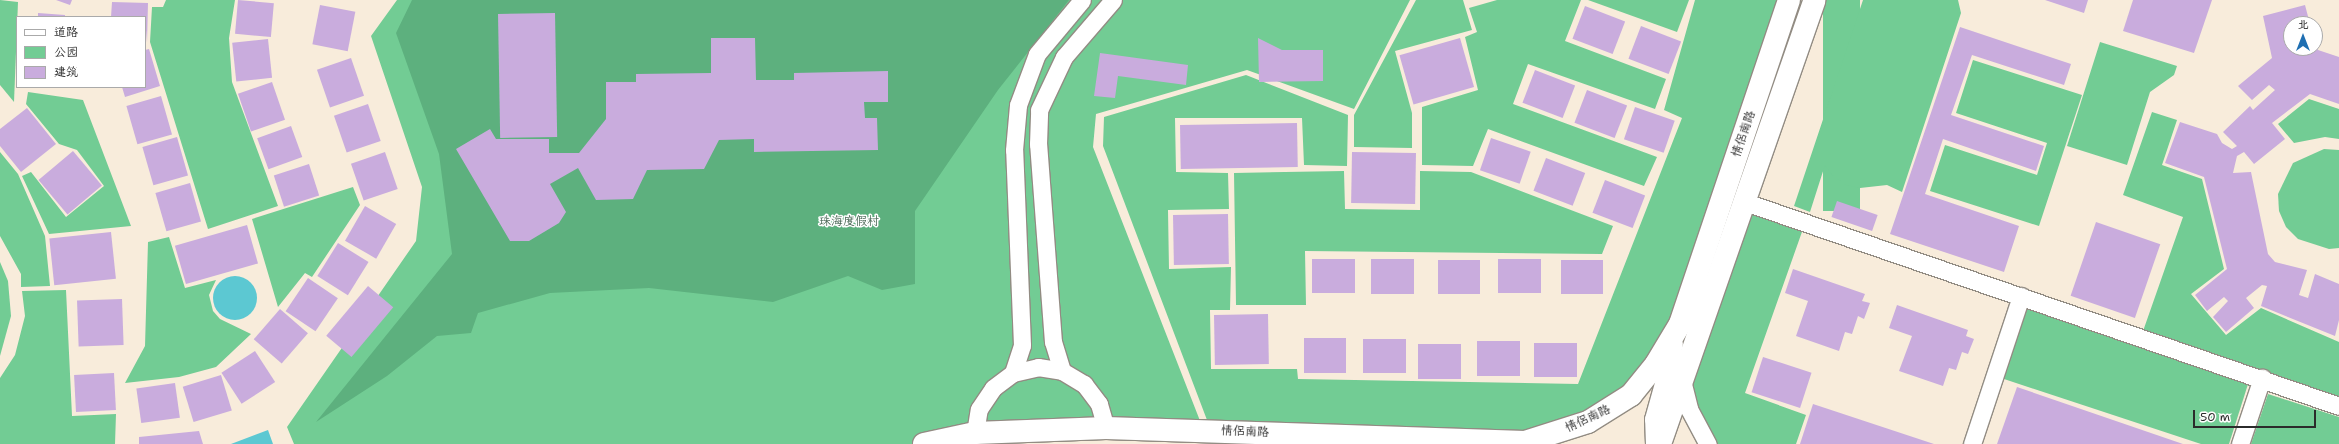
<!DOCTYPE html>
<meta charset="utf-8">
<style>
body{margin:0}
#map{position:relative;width:2339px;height:444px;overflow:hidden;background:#f8ecdb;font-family:"Shantell Sans","LXGW WenKai TC",sans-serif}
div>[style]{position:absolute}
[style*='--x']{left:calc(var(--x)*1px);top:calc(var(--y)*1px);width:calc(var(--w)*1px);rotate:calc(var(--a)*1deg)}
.green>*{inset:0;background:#72cc94;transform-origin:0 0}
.forest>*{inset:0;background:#5db07e}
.water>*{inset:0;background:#5cc8d2}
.round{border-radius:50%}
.building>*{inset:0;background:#c9acdd;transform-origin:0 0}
.roads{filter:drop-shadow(1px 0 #928c83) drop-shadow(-1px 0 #928c83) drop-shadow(0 1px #928c83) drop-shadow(0 -1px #928c83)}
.minor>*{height:17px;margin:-8.5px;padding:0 8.5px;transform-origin:8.5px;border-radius:8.5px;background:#fff}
.highway>*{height:22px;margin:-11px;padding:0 11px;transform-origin:11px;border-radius:11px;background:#fff}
span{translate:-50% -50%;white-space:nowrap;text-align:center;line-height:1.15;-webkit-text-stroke:3px #fff;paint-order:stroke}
.street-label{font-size:12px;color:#2b2b2b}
.park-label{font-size:12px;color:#446350}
.legend{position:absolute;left:16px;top:16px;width:130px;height:72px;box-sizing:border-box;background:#fff;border:1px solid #aaa;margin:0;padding:5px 7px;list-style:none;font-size:12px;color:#2b2b2b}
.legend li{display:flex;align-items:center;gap:8px;height:20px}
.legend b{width:20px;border:1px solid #aaa}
.north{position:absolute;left:2283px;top:16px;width:40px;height:40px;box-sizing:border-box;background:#fff;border:1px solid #aaa;border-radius:50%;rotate:0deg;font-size:11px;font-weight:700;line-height:16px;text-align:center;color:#2b2b2b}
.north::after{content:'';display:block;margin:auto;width:14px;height:18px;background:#1f6fb2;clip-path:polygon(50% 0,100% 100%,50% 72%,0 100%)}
.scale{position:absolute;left:2193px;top:410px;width:123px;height:18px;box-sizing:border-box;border:2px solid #2b2b2b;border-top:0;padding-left:5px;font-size:12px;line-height:14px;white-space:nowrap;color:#2b2b2b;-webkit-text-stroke:3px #fff;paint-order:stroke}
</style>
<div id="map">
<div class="green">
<i style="clip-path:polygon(0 0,18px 2px,14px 102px,0 85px)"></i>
<i style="clip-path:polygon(166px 0,235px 0,229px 38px,232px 82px,278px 206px,208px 229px,150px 42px,152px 7px,163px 7px)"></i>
<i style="clip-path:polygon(397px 0,1410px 0,1354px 109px,1247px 70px,1096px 114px,1093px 147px,1204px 431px,923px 444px,294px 444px,287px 427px,416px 241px,422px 187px,371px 36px)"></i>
<i style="clip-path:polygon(1416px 0,1463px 0,1472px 30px,1395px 51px,1412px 113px,1412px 148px,1354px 147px,1354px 115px)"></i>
<i style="clip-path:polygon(1497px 0,1581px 0,1565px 41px,1666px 79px,1655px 109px,1528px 64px,1513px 104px,1657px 157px,1644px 186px,1488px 129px,1473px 166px,1422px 165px,1422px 107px,1478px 90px,1465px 37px,1477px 32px,1469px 8px)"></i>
<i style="clip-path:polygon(1588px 0,1689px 0,1677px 32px)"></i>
<i style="clip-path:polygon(1695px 0,1779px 0,1671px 322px,1629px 382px,1606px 402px,1576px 416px,1523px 432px,1207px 420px,1103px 146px,1104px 117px,1246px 75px,1348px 115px,1347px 166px,1304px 165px,1302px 118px,1175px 118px,1176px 172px,1228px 173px,1229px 209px,1168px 210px,1169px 269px,1231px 267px,1230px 310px,1210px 310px,1211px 369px,1297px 369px,1298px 379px,1578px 384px,1682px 118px,1664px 110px)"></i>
<i style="left:1823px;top:0;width:37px;height:211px"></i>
<i style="clip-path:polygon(1863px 0,1958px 0,1961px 13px,1902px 192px,1887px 185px,1860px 188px,1846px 185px,1832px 175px,1825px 165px,1810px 212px,1794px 206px)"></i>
<i style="clip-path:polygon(2100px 42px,2177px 66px,2174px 75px,2150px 92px,2127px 165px,2067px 146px)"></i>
<i style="clip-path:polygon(1973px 60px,2082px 95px,2039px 226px,1930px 191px,1945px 145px,2037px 175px,2047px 143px,1956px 113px)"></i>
<i style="clip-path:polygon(28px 92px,83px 100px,131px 226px,49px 234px,22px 176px,31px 172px,66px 217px,104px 186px,77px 150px,59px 144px,26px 104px)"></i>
<i style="clip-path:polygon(2309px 99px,2339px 109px,2339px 139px,2325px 137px,2294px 143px,2278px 124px)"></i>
<i style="clip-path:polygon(2152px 112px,2177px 120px,2162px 165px,2202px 179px,2224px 269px,2191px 294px,2226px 335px,2261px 308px,2339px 342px,2339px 403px,2142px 334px,2183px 217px,2123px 195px)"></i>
<i style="clip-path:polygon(2324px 149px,2339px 150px,2339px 248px,2329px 249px,2298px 239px,2286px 227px,2279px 211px,2278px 194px,2293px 163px)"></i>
<i style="clip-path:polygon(0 152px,18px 174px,45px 236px,50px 286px,21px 287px,21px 274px,0 236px)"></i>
<i style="clip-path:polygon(1344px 171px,1345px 209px,1420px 210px,1420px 171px,1471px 172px,1613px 226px,1602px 254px,1305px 251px,1306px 305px,1236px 305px,1234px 173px)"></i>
<i style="clip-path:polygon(353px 187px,360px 205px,312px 277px,305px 273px,278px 307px,252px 219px)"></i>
<i style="clip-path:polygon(1748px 210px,1803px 229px,1745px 393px,1806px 415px,1796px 444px,1715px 444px,1700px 424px,1688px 380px)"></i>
<i style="clip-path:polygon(169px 237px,185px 288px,216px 280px,209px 295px,213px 311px,220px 319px,251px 334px,216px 367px,179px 377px,125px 383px,145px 346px,148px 242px)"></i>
<i style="clip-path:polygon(0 262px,8px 281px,11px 316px,0 356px)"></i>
<i style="clip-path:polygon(66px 290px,72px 416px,116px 414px,115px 444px,0 444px,0 378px,15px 355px,25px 316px,22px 291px)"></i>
<i style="clip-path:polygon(2024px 307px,2249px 381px,2229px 444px,2201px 444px,2001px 378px)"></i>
<i style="clip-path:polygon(2268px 394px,2339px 417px,2339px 444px,2251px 444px)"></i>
</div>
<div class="forest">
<i style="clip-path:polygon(412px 0,1069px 0,998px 90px,915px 211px,915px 284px,882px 290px,848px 276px,773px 302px,649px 288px,550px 293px,478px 313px,471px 333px,437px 336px,387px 376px,316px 422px,452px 254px,439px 154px,396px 33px)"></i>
</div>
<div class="water">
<i class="round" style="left:213px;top:276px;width:44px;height:44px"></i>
<i style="clip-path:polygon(268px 430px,273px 444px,231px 444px)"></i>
</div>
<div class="building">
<i style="clip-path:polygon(56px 0,72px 0,70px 5px)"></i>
<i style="left:238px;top:0;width:36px;height:34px;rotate:5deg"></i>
<i style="clip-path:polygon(2045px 0,2088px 0,2084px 13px)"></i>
<i style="clip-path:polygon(2133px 0,2212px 0,2194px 53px,2123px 31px)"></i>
<i style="clip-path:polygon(112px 2px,148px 3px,147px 43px,145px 17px,111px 17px)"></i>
<i style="left:320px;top:5px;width:36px;height:40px;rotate:11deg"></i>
<i style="clip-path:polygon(2305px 5px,2310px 24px,2291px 24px,2291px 48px,2315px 48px,2315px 41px,2318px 50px,2339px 57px,2339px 104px,2310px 94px,2272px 123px,2285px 139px,2254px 164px,2244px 152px,2237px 156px,2233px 173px,2251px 172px,2268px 254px,2275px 262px,2307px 270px,2299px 295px,2308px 298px,2315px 274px,2339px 284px,2339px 320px,2335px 336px,2261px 306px,2267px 286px,2262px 285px,2246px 298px,2254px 308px,2226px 332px,2213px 317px,2228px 301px,2224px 297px,2207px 311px,2195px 295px,2227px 269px,2204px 177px,2165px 163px,2180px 122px,2217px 134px,2222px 143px,2232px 149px,2237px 146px,2223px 132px,2250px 106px,2253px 110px,2275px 90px,2269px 85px,2252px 100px,2238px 86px,2272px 58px,2263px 16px)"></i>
<i style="left:1585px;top:6px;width:43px;height:35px;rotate:21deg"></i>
<i style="clip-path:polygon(38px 13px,65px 15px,65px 17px,38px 17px)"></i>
<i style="left:555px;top:13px;width:124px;height:57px;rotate:89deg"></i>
<i style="left:1641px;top:26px;width:43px;height:35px;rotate:21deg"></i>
<i style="clip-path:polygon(1960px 27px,2071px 64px,2064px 85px,1972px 55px,1951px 115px,2044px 146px,2036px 171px,1943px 139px,1925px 194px,2019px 226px,2004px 272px,1890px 234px)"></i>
<i style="clip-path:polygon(711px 38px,755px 38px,756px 80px,794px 80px,794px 73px,888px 71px,888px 102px,864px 102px,865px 118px,877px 118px,878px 150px,754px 152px,754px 139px,719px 140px,704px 169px,647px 170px,633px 199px,596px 200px,578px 168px,550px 184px,566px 212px,559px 223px,529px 241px,510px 241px,456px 149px,490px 129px,496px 139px,549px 139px,549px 153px,579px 153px,606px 119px,606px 82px,636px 82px,636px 74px,711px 73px)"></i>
<i style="clip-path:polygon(1258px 38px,1282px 50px,1323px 50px,1323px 81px,1259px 82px)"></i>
<i style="left:1460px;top:38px;width:51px;height:63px;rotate:74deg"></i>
<i style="left:268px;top:39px;width:39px;height:36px;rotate:84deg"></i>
<i style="clip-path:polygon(149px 49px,160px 86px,125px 97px,122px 87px,145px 87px,145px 50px)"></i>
<i style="clip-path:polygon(1100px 53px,1188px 65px,1186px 85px,1118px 76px,1115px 98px,1094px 96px)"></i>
<i style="left:351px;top:58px;width:40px;height:36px;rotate:71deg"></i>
<i style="left:1535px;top:70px;width:43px;height:35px;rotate:21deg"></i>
<i style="left:272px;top:82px;width:40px;height:36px;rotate:71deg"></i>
<i style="left:1587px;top:90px;width:43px;height:35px;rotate:21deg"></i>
<i style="left:161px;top:96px;width:40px;height:36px;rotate:74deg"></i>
<i style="left:368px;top:104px;width:39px;height:36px;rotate:71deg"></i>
<i style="left:1635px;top:107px;width:42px;height:34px;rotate:19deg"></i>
<i style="clip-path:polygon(27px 108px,56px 144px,21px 172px,0 146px,0 129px)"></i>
<i style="left:1297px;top:123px;width:44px;height:117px;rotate:89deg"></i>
<i style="left:291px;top:126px;width:33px;height:36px;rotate:70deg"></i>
<i style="left:177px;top:137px;width:40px;height:36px;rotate:74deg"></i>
<i style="left:1491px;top:138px;width:42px;height:34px;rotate:19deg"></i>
<i style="left:73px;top:151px;width:45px;height:45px;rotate:50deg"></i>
<i style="left:385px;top:152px;width:39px;height:36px;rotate:71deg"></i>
<i style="left:1352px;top:152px;width:64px;height:51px;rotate:1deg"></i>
<i style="left:1546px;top:158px;width:42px;height:35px;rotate:21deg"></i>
<i style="left:309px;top:164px;width:33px;height:37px;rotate:72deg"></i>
<i style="left:1605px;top:180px;width:43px;height:35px;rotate:21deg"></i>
<i style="left:190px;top:183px;width:40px;height:36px;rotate:74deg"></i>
<i style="left:1837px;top:201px;width:43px;height:17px;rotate:19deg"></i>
<i style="left:365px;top:206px;width:36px;height:40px;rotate:30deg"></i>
<i style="left:1228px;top:214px;width:50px;height:55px;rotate:89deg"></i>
<i style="left:2096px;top:222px;width:68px;height:78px;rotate:19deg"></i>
<i style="left:247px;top:225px;width:40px;height:75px;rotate:74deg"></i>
<i style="left:111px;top:232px;width:47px;height:62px;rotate:84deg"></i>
<i style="left:338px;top:243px;width:36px;height:39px;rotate:32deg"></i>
<i style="left:1312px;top:259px;width:43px;height:34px"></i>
<i style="left:1371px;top:259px;width:43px;height:35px"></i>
<i style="left:1498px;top:259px;width:43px;height:34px"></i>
<i style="left:1438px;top:260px;width:42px;height:34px"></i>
<i style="left:1561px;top:260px;width:42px;height:34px"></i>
<i style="clip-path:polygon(1793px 269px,1865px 294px,1862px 301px,1870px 303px,1864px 319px,1858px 316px,1852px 334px,1845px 332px,1839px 351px,1796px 336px,1808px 301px,1785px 293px)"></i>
<i style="left:308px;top:278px;width:36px;height:40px;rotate:34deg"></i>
<i style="left:368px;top:286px;width:33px;height:65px;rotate:40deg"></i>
<i style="left:122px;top:299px;width:46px;height:45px;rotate:88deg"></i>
<i style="clip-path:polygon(1897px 305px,1968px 330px,1966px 336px,1974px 339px,1968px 354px,1962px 352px,1956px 370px,1949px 368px,1943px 386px,1899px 371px,1912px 336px,1889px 328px)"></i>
<i style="left:280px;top:309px;width:37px;height:40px;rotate:41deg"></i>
<i style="left:1268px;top:314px;width:50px;height:54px;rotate:89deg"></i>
<i style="left:1346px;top:338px;width:35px;height:42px;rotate:90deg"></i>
<i style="left:1363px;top:339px;width:43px;height:34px"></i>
<i style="left:1477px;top:341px;width:43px;height:35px"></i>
<i style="left:1534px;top:343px;width:43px;height:34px"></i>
<i style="left:1418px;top:344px;width:43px;height:35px"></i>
<i style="left:255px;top:351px;width:37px;height:40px;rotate:57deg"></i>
<i style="left:1763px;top:357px;width:51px;height:37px;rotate:18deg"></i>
<i style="left:114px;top:373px;width:37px;height:40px;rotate:87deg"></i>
<i style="left:221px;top:375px;width:37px;height:40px;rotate:73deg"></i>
<i style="left:175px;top:383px;width:35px;height:39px;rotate:82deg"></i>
<i style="clip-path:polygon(2017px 387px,2183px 444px,1997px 444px)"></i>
<i style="clip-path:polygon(1813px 404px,1934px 444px,1800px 444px)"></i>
<i style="clip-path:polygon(199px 431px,203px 444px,139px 444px,139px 437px)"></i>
</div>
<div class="roads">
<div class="minor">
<i style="--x:1745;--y:202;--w:628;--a:18.95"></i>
<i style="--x:1062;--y:371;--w:30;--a:-107"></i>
<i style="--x:1053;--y:342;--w:199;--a:-94.3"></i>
<i style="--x:1038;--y:144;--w:34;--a:-88"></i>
<i style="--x:1039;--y:110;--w:59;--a:-64.7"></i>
<i style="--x:1064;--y:57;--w:75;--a:-49.3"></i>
<i style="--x:1013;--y:373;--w:29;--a:-72"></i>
<i style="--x:1022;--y:345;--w:195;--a:-92.3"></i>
<i style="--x:1014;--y:150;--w:45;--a:-84.9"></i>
<i style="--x:1018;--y:105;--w:54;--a:-69.6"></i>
<i style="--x:1037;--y:54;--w:70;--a:-50.2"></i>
<i style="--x:1682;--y:380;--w:30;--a:76"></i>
<i style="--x:1689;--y:409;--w:40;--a:62"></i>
<i style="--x:975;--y:433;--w:24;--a:-81"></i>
<i style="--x:979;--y:409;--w:25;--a:-56"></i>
<i style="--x:993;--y:388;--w:25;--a:-37"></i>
<i style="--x:1013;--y:373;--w:26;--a:-13"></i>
<i style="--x:1038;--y:367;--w:24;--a:9"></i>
<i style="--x:1062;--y:371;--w:26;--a:31"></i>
<i style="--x:1084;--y:384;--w:25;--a:53"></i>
<i style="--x:1099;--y:404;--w:25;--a:74"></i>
<i style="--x:1654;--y:444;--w:25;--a:-92"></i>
<i style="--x:1653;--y:419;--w:78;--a:-74.4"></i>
<i style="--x:1972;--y:444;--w:156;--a:-71.7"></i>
<i style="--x:2240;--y:444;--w:70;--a:-71.6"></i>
</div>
<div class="highway">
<i style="--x:924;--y:444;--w:52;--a:-12.2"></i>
<i style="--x:975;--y:433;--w:131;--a:-2.2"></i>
<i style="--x:1106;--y:428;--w:419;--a:1.9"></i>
<i style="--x:1525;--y:442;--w:66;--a:-17.6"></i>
<i style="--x:1588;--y:422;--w:51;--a:-32.1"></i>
<i style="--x:1631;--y:395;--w:40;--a:-51"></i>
<i style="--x:1656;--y:364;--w:47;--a:-59"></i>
<i style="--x:1680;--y:324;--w:342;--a:-71.4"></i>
<i style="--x:1660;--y:444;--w:470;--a:-70.8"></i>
</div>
</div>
<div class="street-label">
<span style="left:1744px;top:134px;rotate:-71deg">情侣南路</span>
<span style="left:1588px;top:419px;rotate:-25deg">情侣南路</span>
<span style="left:1245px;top:432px;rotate:2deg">情侣南路</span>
</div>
<div class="park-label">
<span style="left:849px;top:222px">珠海度假村</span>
</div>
<ul class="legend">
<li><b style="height:5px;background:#fff"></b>道路</li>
<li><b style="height:11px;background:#72cc94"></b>公园</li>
<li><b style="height:11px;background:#c9acdd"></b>建筑</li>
</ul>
<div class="north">北</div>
<div class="scale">50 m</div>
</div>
